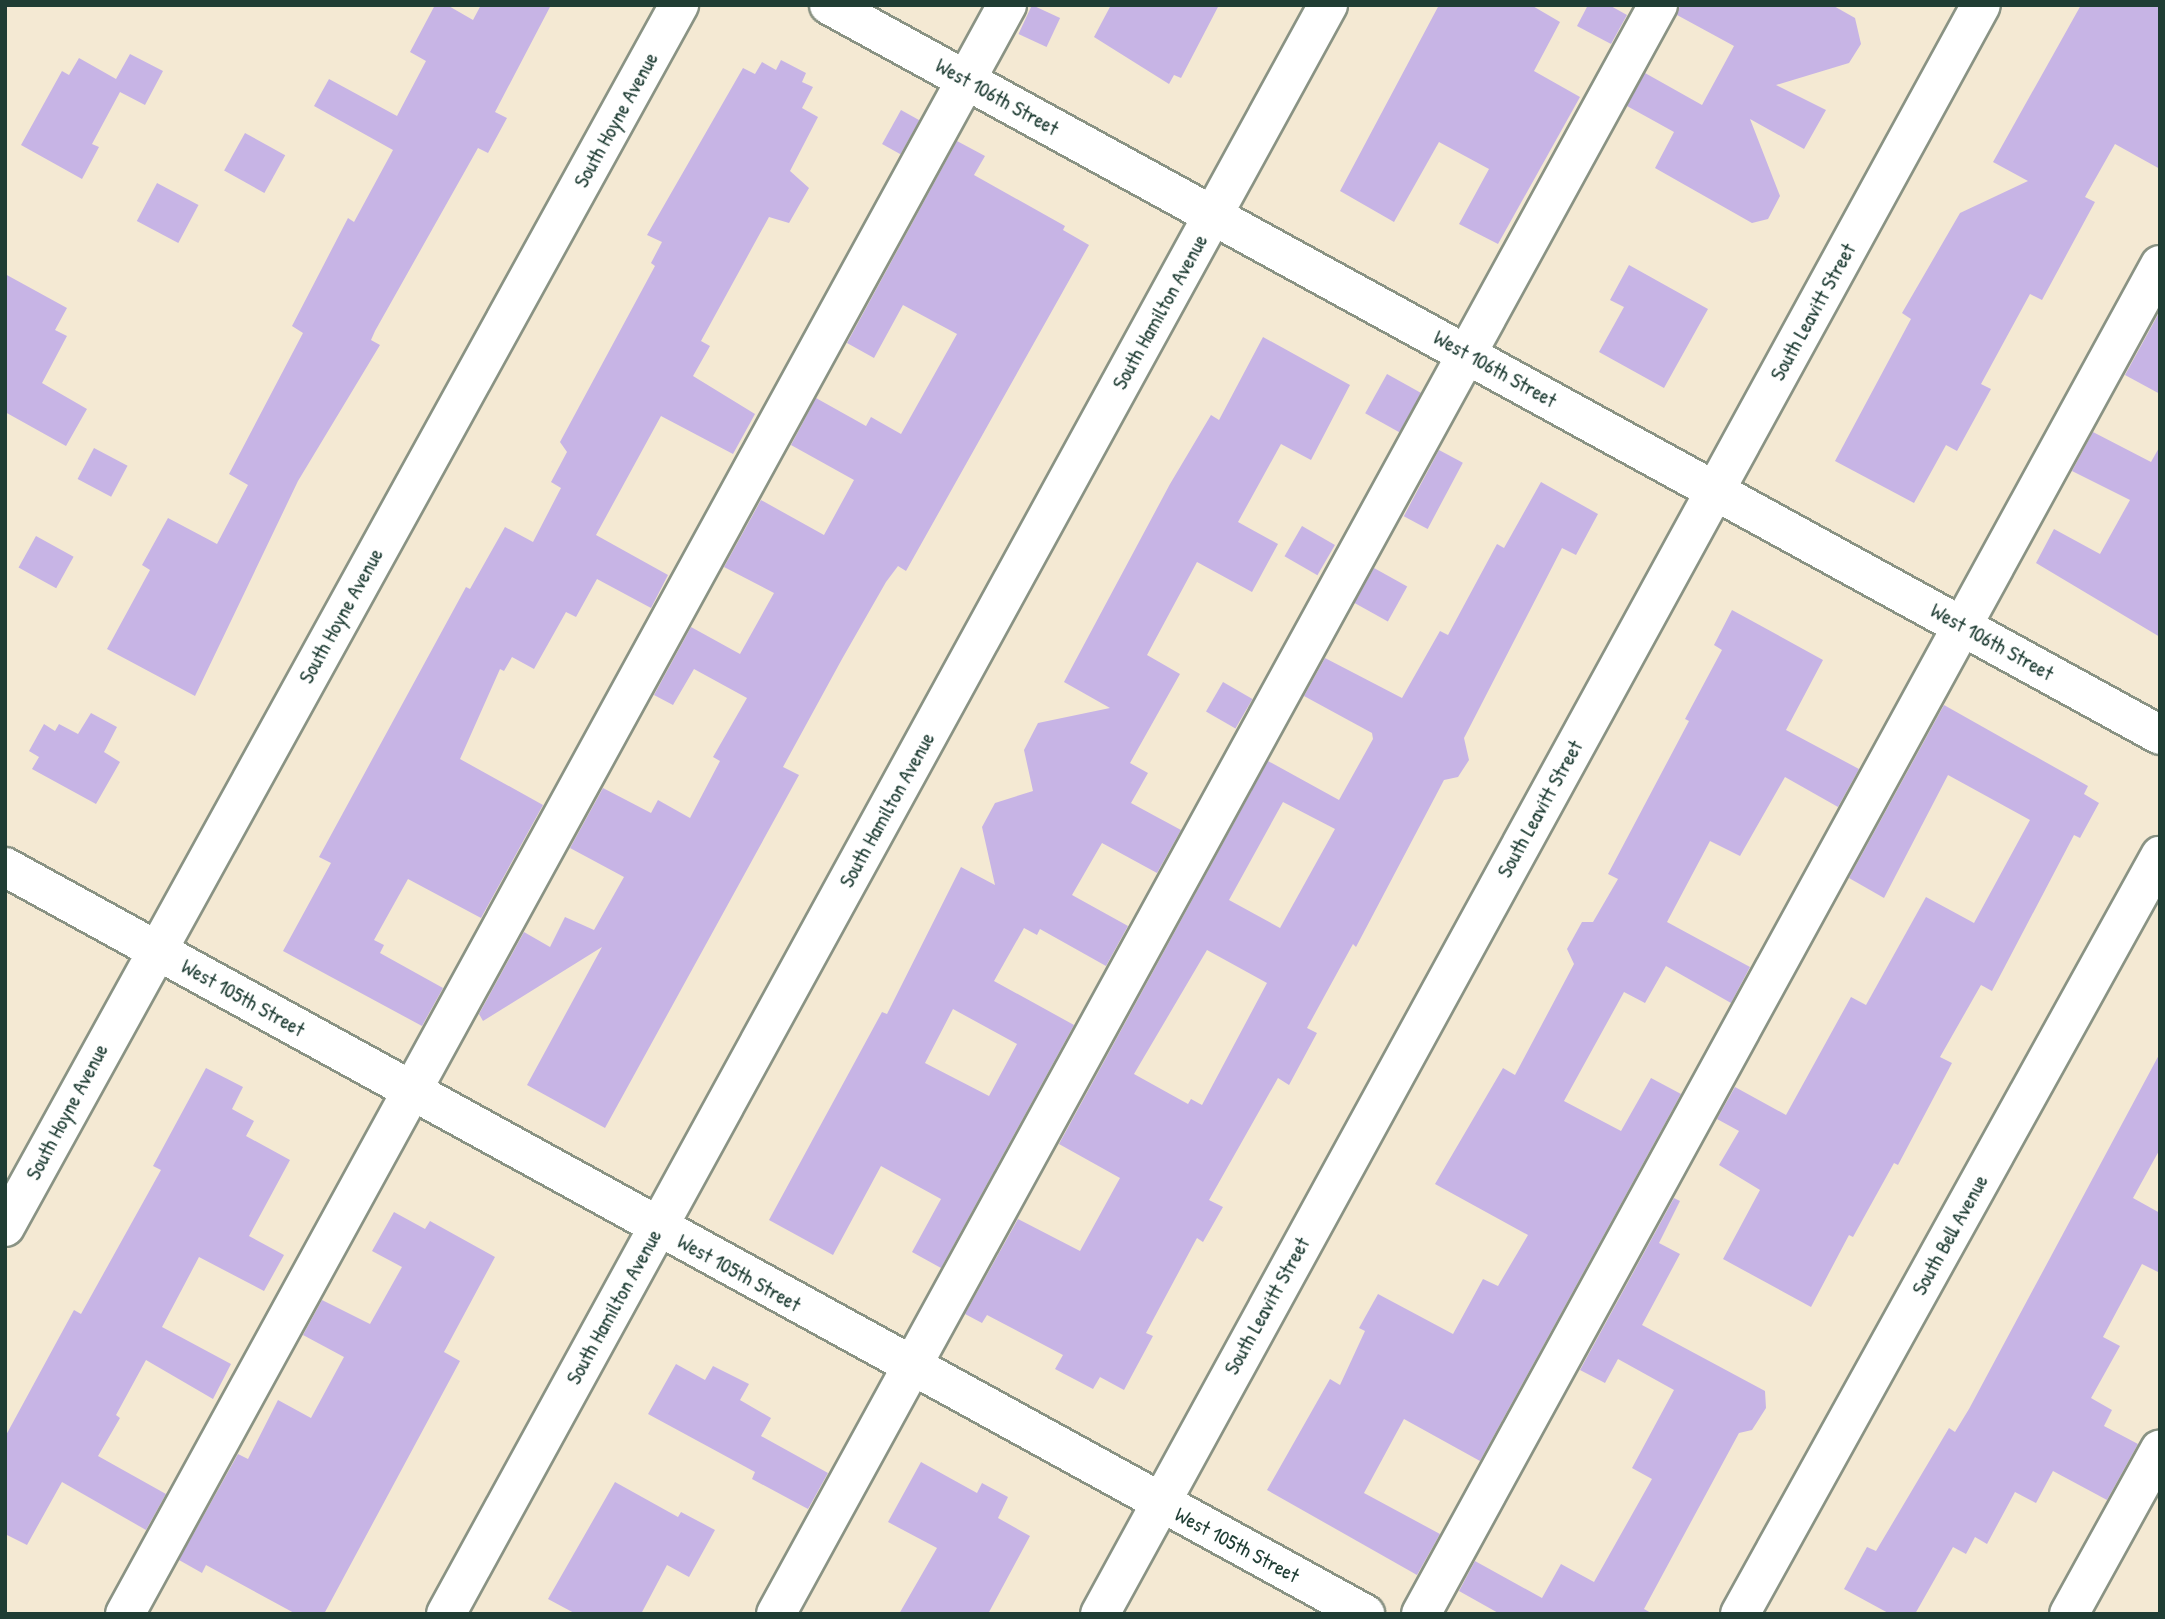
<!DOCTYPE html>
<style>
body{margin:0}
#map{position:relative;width:2165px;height:1619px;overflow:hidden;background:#f4e9d3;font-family:"Patrick Hand",sans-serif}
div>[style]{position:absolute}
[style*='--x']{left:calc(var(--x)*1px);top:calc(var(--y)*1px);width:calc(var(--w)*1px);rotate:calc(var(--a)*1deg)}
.building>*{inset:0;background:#c7b4e5;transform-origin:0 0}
.roads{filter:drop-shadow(2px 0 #8a9384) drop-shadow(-2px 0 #8a9384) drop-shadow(0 2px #8a9384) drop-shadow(0 -2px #8a9384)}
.minor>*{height:38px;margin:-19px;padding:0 19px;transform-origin:19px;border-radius:19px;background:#fff}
span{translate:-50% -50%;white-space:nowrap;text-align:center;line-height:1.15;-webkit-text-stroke:5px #fff;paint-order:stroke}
.street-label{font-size:21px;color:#1f3d34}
.frame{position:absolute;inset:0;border:7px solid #1f3d34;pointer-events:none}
</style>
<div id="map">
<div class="building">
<i style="clip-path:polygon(435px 5px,447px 5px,473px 20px,481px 5px,551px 5px,495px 112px,507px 118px,488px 153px,478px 148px,375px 331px,371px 340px,380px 345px,298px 481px,195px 696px,107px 649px,150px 570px,142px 565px,168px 518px,217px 544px,248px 485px,229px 474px,303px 333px,292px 326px,348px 218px,354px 222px,393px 150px,314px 106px,329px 79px,397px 116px,426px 61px,410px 52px)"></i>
<i style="left:1032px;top:5px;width:31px;height:32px;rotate:25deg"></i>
<i style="clip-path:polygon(1111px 5px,1219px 5px,1181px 78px,1174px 75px,1169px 84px,1094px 37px)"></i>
<i style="clip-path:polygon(1439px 5px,1531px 5px,1560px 22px,1534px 71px,1580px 97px,1498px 244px,1459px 224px,1489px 169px,1439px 142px,1394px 222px,1340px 191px)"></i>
<i style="clip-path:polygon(1588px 5px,1609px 5px,1627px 15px,1611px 44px,1577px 26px)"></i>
<i style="clip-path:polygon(1680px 5px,1832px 5px,1855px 18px,1861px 44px,1849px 63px,1776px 85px,1826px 110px,1804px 149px,1750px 119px,1780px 196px,1768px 219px,1752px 223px,1655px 168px,1674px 132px,1627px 106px,1645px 73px,1702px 105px,1734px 46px,1677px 15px)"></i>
<i style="clip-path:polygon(2081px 5px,2160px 5px,2160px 169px,2115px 144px,2085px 197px,2095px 202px,2042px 300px,2030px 294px,1981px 384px,1991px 389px,1957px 451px,1946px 445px,1914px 503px,1835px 461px,1911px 319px,1902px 313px,1960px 213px,2028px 181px,1993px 162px)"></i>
<i style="clip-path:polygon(130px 54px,163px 71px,145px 105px,120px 92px,92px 144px,99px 147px,82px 179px,21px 145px,62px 71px,69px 75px,79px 58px,116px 79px)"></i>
<i style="clip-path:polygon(781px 60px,806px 73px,802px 82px,813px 87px,802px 108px,818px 117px,790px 171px,809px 188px,789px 223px,769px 217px,701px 341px,710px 346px,693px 376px,755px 414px,733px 454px,661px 416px,596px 535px,668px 575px,651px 608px,597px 579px,576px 617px,566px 612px,534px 669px,512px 657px,504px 671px,500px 669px,460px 759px,543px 805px,481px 918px,408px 879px,374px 940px,384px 945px,380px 953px,443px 988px,422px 1026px,283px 951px,331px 863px,319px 857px,466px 587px,470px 589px,505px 527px,533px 542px,561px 488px,551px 482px,567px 452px,560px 442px,655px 266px,651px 263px,662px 242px,647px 235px,743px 68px,755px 74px,762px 62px,776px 70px)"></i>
<i style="left:901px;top:110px;width:21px;height:39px;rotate:29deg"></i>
<i style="left:245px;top:133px;width:46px;height:43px;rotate:29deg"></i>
<i style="clip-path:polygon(957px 141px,985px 156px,974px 175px,1065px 226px,1063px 230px,1089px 245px,906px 571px,898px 566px,886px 582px,842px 659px,783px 767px,799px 775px,605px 1128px,527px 1085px,602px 947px,483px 1021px,479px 1014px,524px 932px,550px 947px,565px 917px,594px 930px,624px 877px,570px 848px,603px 788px,651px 813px,658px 800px,690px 818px,720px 761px,713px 757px,747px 698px,694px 669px,673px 705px,654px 695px,691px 627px,740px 654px,774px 593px,724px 567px,761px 500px,824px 535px,854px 480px,791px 445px,816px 398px,866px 426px,871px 417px,901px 434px,957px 334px,903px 305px,874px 358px,847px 343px)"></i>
<i style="left:157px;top:183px;width:47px;height:43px;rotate:28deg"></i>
<i style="clip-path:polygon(1629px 265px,1708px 309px,1664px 388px,1599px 352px,1624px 307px,1610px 300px)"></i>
<i style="clip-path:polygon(5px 274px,67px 308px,55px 330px,67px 336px,42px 383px,87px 409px,66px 446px,5px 412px)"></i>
<i style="clip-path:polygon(2160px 311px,2160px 394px,2125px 375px)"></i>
<i style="clip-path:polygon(evenodd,1263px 337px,1350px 385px,1311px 460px,1281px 444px,1238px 522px,1278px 544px,1252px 592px,1197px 562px,1147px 655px,1180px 674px,1130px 763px,1148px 773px,1131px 803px,1181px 830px,1157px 873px,1102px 843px,1072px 895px,1128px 926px,1106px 966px,1040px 929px,1037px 935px,1024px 928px,994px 981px,1074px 1025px,941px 1268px,912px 1252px,941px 1199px,881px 1166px,833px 1255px,769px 1220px,882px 1012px,887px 1014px,961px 867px,995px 885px,982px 827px,995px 803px,1033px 791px,1024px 750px,1038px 723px,1110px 708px,1064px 682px,1170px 484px,1211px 415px,1219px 420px,1263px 337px,953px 1009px,1017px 1044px,989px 1096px,925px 1063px,953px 1009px)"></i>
<i style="left:1387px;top:374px;width:39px;height:45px;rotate:29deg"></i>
<i style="clip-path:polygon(2093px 432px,2151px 462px,2160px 446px,2160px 637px,2036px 563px,2054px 529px,2100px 554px,2130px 500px,2072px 471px)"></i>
<i style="left:94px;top:448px;width:38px;height:35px;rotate:28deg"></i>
<i style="left:1439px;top:450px;width:27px;height:75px;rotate:28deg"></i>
<i style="clip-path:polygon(evenodd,1541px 482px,1598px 514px,1576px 555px,1562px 548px,1464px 738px,1469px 760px,1458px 777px,1444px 780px,1356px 947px,1353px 944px,1307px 1028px,1317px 1033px,1289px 1085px,1278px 1078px,1209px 1200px,1223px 1207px,1203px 1242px,1197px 1238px,1146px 1333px,1153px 1336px,1124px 1390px,1100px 1377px,1093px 1389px,1055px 1369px,1063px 1355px,987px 1315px,982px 1323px,965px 1314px,1018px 1219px,1080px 1251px,1120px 1178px,1059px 1144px,1268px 761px,1339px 800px,1373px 739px,1372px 733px,1304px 696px,1325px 658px,1402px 698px,1440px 631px,1448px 635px,1497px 544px,1504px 548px,1541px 482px,1283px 802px,1335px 829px,1280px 928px,1229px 900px,1283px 802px,1541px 482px,1207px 950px,1267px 983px,1202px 1105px,1191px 1099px,1188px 1104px,1134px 1074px,1207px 950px)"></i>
<i style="left:1302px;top:526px;width:38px;height:35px;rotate:30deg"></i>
<i style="left:36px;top:536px;width:43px;height:36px;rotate:29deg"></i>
<i style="left:1374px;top:568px;width:38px;height:40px;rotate:29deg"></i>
<i style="clip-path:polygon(1732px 610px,1823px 660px,1786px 730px,1859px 769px,1838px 807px,1785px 777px,1740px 856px,1710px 841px,1667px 922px,1750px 967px,1731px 1003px,1666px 966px,1645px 1003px,1624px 992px,1564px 1101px,1621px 1131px,1651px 1078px,1681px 1094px,1480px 1461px,1404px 1419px,1364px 1493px,1440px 1534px,1417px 1575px,1267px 1490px,1330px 1379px,1340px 1385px,1365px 1331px,1359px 1328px,1378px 1294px,1453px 1334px,1483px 1279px,1498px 1286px,1528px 1235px,1435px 1184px,1503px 1068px,1515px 1075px,1574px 964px,1567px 949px,1582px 922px,1593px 922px,1618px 879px,1608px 874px,1689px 721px,1685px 719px,1722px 650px,1714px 645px)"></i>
<i style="left:1223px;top:682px;width:34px;height:34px;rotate:30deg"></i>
<i style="clip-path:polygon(1944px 705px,2088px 786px,2084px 794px,2099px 803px,2080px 838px,2074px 835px,1992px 991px,1981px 985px,1940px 1057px,1952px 1063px,1898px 1165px,1894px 1163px,1853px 1237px,1849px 1235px,1811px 1307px,1723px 1259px,1760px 1190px,1719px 1165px,1739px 1131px,1717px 1119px,1735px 1087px,1786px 1115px,1851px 997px,1866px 1005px,1926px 897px,1974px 923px,2030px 820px,1948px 775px,1884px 898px,1849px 878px)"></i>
<i style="clip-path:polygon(91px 713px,117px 727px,104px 752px,120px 762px,96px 804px,32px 769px,39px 757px,29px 751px,44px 724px,55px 731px,59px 724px,78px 734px)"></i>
<i style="clip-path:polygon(2160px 1053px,2160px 1149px,2133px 1198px,2160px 1213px,2160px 1273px,2142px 1264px,2103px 1337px,2120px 1346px,2091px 1398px,2112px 1410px,2104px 1426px,2138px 1444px,2107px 1500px,2053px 1471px,2036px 1503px,2015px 1492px,1987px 1544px,1975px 1537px,1966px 1554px,1953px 1547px,1915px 1614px,1890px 1614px,1844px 1589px,1867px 1547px,1876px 1551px,1949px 1428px,1955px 1432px,1969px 1409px)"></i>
<i style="clip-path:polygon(206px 1068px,243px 1087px,232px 1109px,254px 1121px,246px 1136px,290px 1160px,249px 1236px,284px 1255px,264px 1291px,199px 1257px,162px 1327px,231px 1364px,213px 1399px,146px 1360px,116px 1415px,120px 1418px,98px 1456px,166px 1494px,146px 1530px,62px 1482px,27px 1545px,5px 1534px,5px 1437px,74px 1310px,81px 1314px,161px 1170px,153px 1166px)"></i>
<i style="clip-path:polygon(1674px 1198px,1680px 1201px,1659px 1243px,1680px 1254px,1642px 1325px,1765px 1391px,1766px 1408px,1752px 1430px,1739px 1433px,1644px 1609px,1653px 1614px,1500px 1614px,1459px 1591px,1475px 1561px,1542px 1598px,1561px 1564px,1594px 1582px,1652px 1479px,1632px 1468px,1674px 1390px,1618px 1359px,1605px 1383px,1580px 1370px)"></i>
<i style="clip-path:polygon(394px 1212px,425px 1229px,430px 1221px,495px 1257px,444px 1352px,460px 1361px,324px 1614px,296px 1614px,206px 1565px,202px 1573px,179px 1560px,238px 1454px,248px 1459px,278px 1400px,311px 1418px,344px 1357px,303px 1335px,322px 1300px,370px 1324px,402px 1267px,372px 1251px)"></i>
<i style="clip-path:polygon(676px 1364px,705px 1380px,713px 1366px,749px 1384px,740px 1400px,771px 1418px,761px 1436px,828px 1473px,808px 1509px,752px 1479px,755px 1472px,648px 1414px)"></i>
<i style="clip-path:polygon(921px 1462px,977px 1493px,982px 1483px,1008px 1497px,998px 1518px,1030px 1536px,988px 1614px,899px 1614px,937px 1548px,888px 1522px)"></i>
<i style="clip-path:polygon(615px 1482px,678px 1517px,681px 1512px,715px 1530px,689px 1577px,667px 1565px,641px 1614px,576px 1614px,548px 1599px)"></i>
</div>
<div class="roads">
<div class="minor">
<i style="--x:829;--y:5;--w:1518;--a:28.74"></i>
<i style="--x:5;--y:867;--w:1552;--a:28.78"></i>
<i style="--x:5;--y:1227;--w:1396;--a:-61.12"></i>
<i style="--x:125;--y:1614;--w:1835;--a:-61.27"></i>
<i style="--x:446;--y:1614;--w:1835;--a:-61.27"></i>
<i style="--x:776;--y:1614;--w:1835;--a:-61.27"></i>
<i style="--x:1100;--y:1614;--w:1834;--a:-61.3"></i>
<i style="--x:1421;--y:1614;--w:1538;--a:-61.29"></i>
<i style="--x:1740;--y:1614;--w:867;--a:-61.01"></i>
<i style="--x:2069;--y:1614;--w:188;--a:-61.1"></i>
</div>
</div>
<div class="street-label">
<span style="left:997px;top:97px;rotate:29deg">West 106th Street</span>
<span style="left:616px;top:120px;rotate:-61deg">South Hoyne Avenue</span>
<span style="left:1160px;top:312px;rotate:-61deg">South Hamilton Avenue</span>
<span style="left:1813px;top:312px;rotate:-61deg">South Leavitt Street</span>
<span style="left:1495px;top:369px;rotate:29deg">West 106th Street</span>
<span style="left:341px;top:616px;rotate:-61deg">South Hoyne Avenue</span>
<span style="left:1992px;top:642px;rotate:29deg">West 106th Street</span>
<span style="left:1540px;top:809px;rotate:-61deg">South Leavitt Street</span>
<span style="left:887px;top:810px;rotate:-61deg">South Hamilton Avenue</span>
<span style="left:243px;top:998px;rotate:29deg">West 105th Street</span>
<span style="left:67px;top:1112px;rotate:-62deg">South Hoyne Avenue</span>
<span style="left:1950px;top:1235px;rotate:-61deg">South Bell Avenue</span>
<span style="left:739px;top:1273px;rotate:29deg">West 105th Street</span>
<span style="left:1267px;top:1306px;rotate:-61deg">South Leavitt Street</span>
<span style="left:614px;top:1307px;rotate:-61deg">South Hamilton Avenue</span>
<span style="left:1237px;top:1545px;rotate:28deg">West 105th Street</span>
</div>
<div class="frame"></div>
</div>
